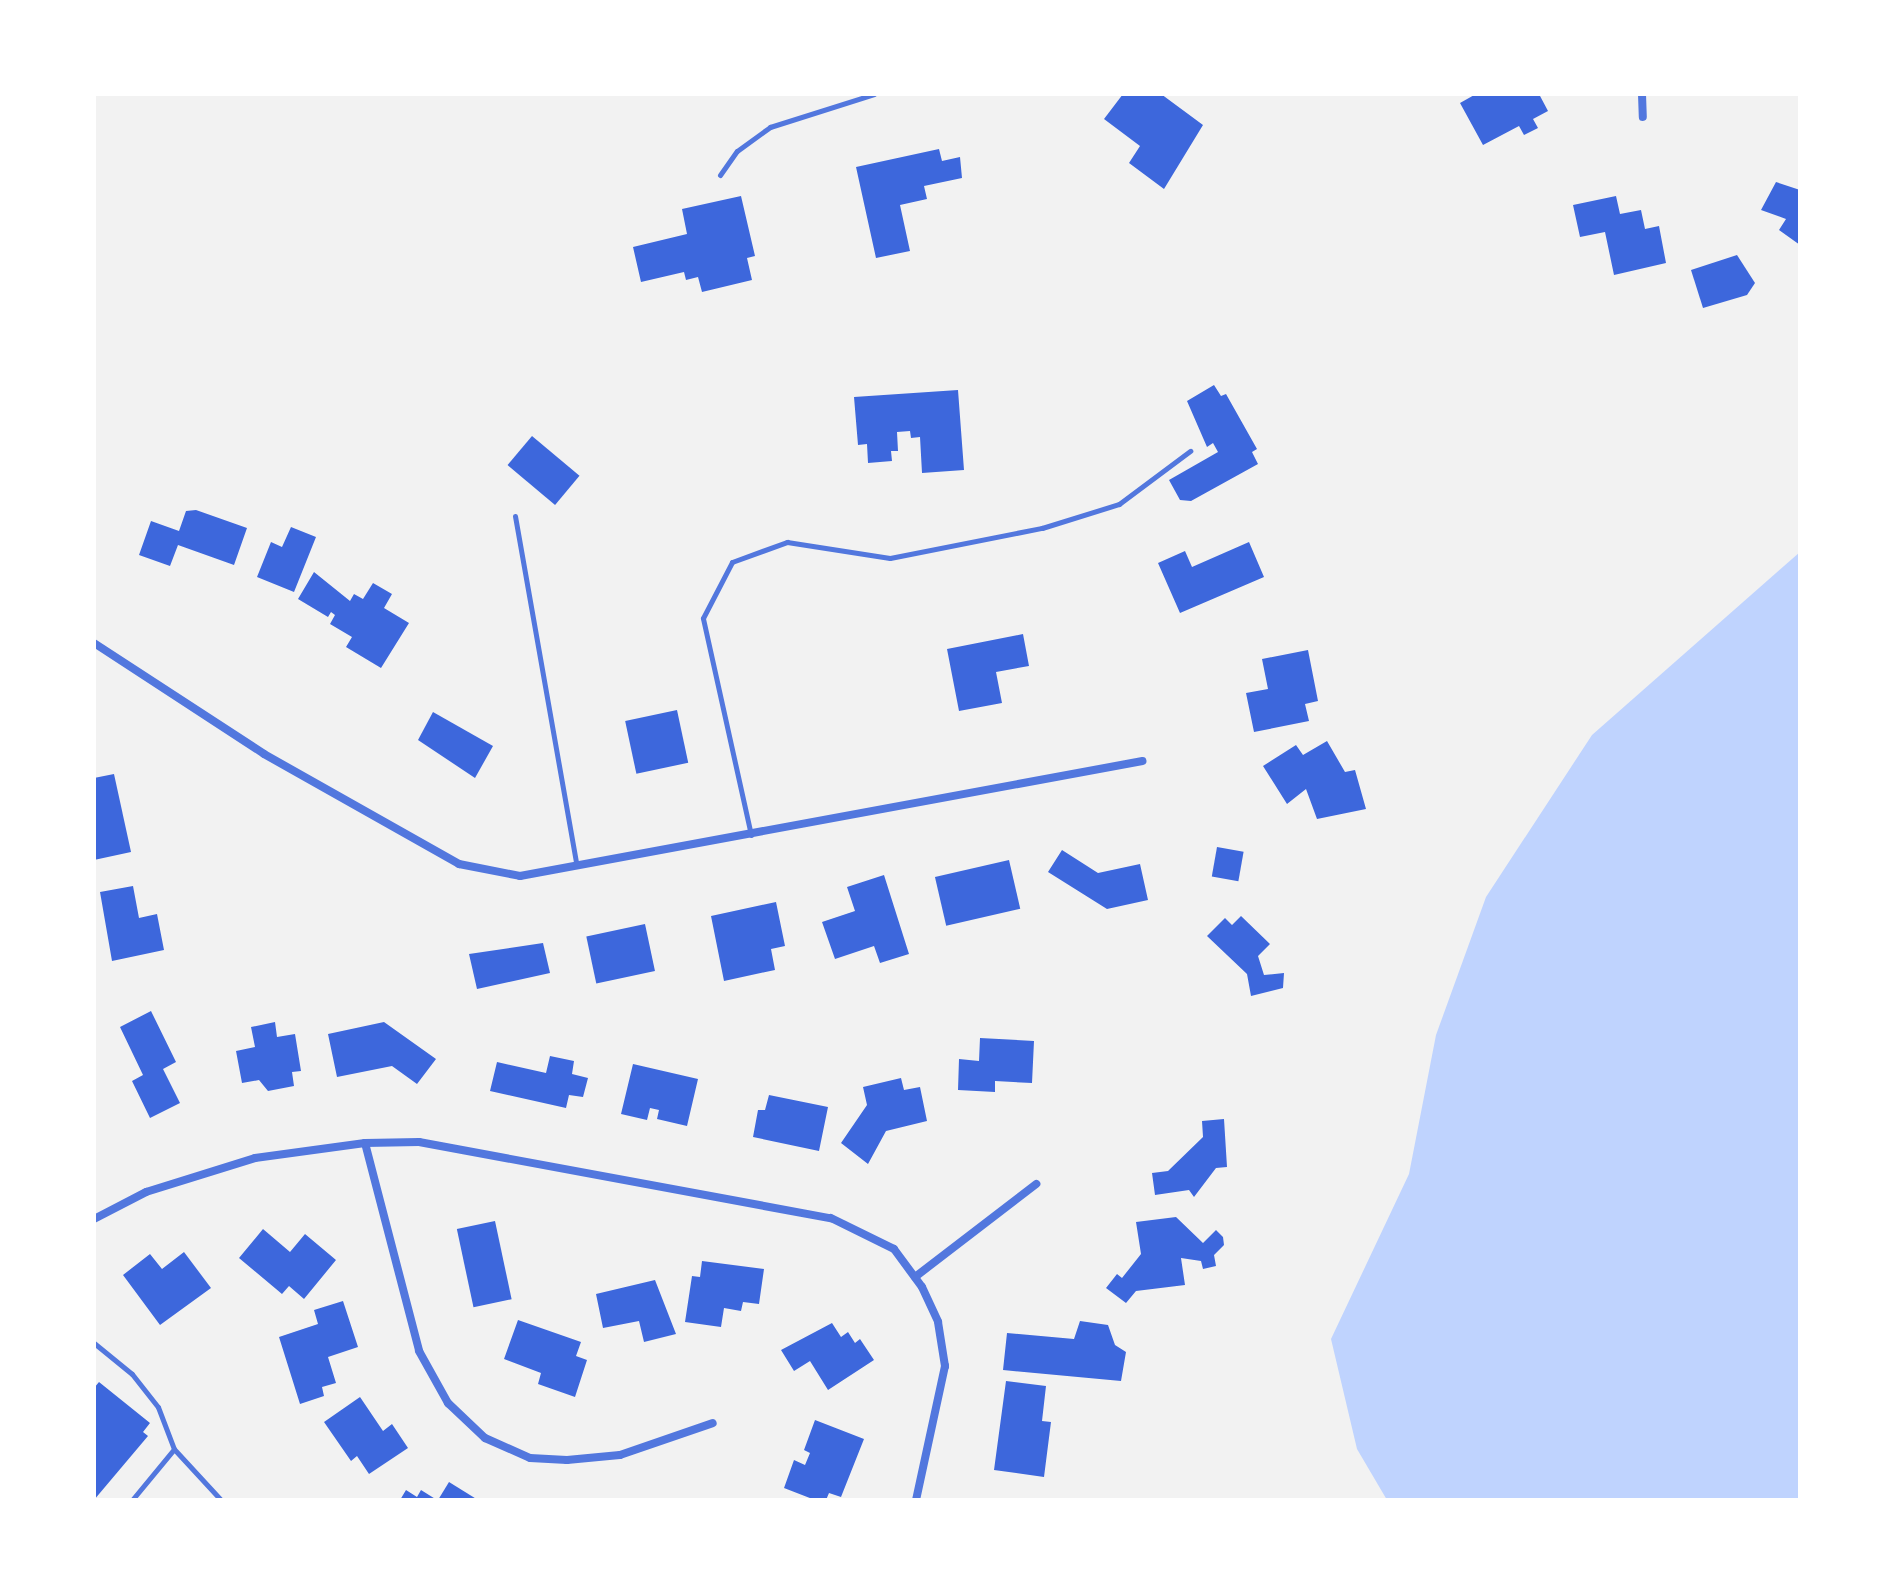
<!DOCTYPE html>
<style>
body{margin:0}
#map{position:relative;width:1894px;height:1594px;overflow:hidden;background:#f2f2f2;font-family:"Roboto Condensed",sans-serif}
div>[style]{position:absolute}
[style*='--x']{left:calc(var(--x)*1px);top:calc(var(--y)*1px);width:calc(var(--w)*1px);rotate:calc(var(--a)*1deg)}
.water>*{inset:0;background:#bfd3fe}
.building>*{inset:0;background:#3d67dc;transform-origin:0 0}
.service>*{height:5px;margin:-2.5px;padding:0 2.5px;transform-origin:2.5px;border-radius:2.5px;background:#5277de}
.minor>*{height:8px;margin:-4px;padding:0 4px;transform-origin:4px;border-radius:4px;background:#5277de}
span{translate:-50% -50%;white-space:nowrap;text-align:center;line-height:1.15;-webkit-text-stroke:6px #fff;paint-order:stroke}
.frame{position:absolute;inset:0;border:96px solid #fff;pointer-events:none}
</style>
<div id="map">
<div class="water">
<i style="clip-path:polygon(1800px 552px,1800px 1500px,1387px 1500px,1357px 1449px,1331px 1339px,1409px 1174px,1436px 1035px,1486px 897px,1592px 735px)"></i>
</div>
<div class="building">
<i style="clip-path:polygon(1123px 94px,1161px 94px,1203px 125px,1164px 189px,1129px 163px,1140px 146px,1104px 119px)"></i>
<i style="clip-path:polygon(1476px 94px,1539px 94px,1548px 111px,1533px 119px,1538px 128px,1524px 135px,1519px 126px,1483px 145px,1460px 103px)"></i>
<i style="clip-path:polygon(939px 149px,942px 161px,960px 157px,962px 178px,924px 186px,927px 199px,900px 205px,910px 251px,876px 258px,856px 167px)"></i>
<i style="clip-path:polygon(1776px 182px,1800px 190px,1800px 245px,1779px 230px,1786px 219px,1761px 210px)"></i>
<i style="clip-path:polygon(741px 196px,755px 256px,747px 258px,752px 280px,702px 292px,698px 277px,686px 280px,684px 272px,641px 282px,633px 247px,687px 234px,682px 209px)"></i>
<i style="clip-path:polygon(1616px 196px,1620px 214px,1641px 210px,1645px 229px,1659px 226px,1666px 263px,1614px 275px,1605px 232px,1580px 237px,1573px 205px)"></i>
<i style="clip-path:polygon(1737px 255px,1755px 283px,1747px 295px,1703px 308px,1691px 270px)"></i>
<i style="clip-path:polygon(1214px 385px,1221px 396px,1226px 394px,1257px 449px,1252px 452px,1258px 464px,1191px 501px,1180px 500px,1169px 480px,1218px 452px,1213px 443px,1207px 447px,1187px 401px)"></i>
<i style="clip-path:polygon(958px 390px,964px 470px,922px 473px,920px 437px,911px 438px,910px 431px,897px 432px,898px 451px,891px 451px,892px 461px,868px 463px,867px 444px,858px 445px,854px 397px)"></i>
<i style="left:532px;top:436px;width:62px;height:38px;rotate:40deg"></i>
<i style="clip-path:polygon(196px 510px,247px 528px,234px 565px,178px 545px,170px 566px,139px 555px,151px 521px,179px 531px,186px 511px)"></i>
<i style="clip-path:polygon(291px 527px,316px 537px,294px 592px,257px 577px,271px 542px,282px 547px)"></i>
<i style="clip-path:polygon(1249px 542px,1264px 577px,1180px 613px,1158px 563px,1185px 551px,1192px 567px)"></i>
<i style="clip-path:polygon(314px 572px,350px 601px,354px 594px,363px 599px,373px 583px,392px 594px,384px 608px,409px 623px,381px 668px,346px 647px,352px 637px,330px 624px,335px 615px,331px 612px,328px 617px,298px 599px)"></i>
<i style="clip-path:polygon(1023px 634px,1029px 666px,996px 672px,1002px 703px,959px 711px,947px 649px)"></i>
<i style="clip-path:polygon(1308px 650px,1318px 701px,1305px 704px,1309px 721px,1254px 732px,1246px 693px,1268px 689px,1262px 659px)"></i>
<i style="left:677px;top:710px;width:54px;height:53px;rotate:78deg"></i>
<i style="clip-path:polygon(433px 712px,493px 746px,475px 778px,418px 740px)"></i>
<i style="clip-path:polygon(1327px 741px,1345px 772px,1355px 770px,1366px 809px,1317px 819px,1306px 789px,1287px 804px,1263px 766px,1296px 745px,1303px 755px)"></i>
<i style="clip-path:polygon(114px 774px,131px 852px,94px 860px,94px 778px)"></i>
<i style="left:1217px;top:847px;width:27px;height:30px;rotate:10deg"></i>
<i style="clip-path:polygon(1062px 850px,1098px 873px,1140px 864px,1148px 900px,1107px 909px,1048px 872px)"></i>
<i style="left:1009px;top:860px;width:50px;height:76px;rotate:77deg"></i>
<i style="clip-path:polygon(884px 875px,909px 954px,880px 963px,874px 946px,835px 959px,822px 922px,855px 911px,847px 887px)"></i>
<i style="clip-path:polygon(133px 886px,139px 918px,157px 914px,164px 950px,112px 961px,100px 892px)"></i>
<i style="clip-path:polygon(776px 902px,785px 946px,771px 949px,775px 970px,724px 981px,711px 916px)"></i>
<i style="clip-path:polygon(1241px 916px,1270px 944px,1258px 956px,1264px 975px,1284px 973px,1283px 988px,1251px 996px,1247px 974px,1207px 936px,1225px 918px,1232px 925px)"></i>
<i style="left:645px;top:924px;width:48px;height:60px;rotate:78deg"></i>
<i style="clip-path:polygon(543px 943px,550px 973px,477px 989px,469px 954px)"></i>
<i style="clip-path:polygon(151px 1011px,176px 1062px,163px 1069px,180px 1103px,150px 1118px,132px 1081px,143px 1075px,120px 1027px)"></i>
<i style="clip-path:polygon(275px 1022px,277px 1037px,295px 1034px,301px 1071px,292px 1072px,294px 1086px,268px 1091px,259px 1080px,242px 1083px,236px 1051px,255px 1047px,251px 1027px)"></i>
<i style="clip-path:polygon(384px 1022px,436px 1059px,417px 1084px,392px 1066px,337px 1077px,328px 1034px)"></i>
<i style="clip-path:polygon(980px 1038px,1034px 1041px,1032px 1083px,995px 1081px,995px 1092px,958px 1090px,959px 1059px,979px 1061px)"></i>
<i style="clip-path:polygon(550px 1056px,574px 1061px,572px 1074px,588px 1078px,583px 1097px,569px 1095px,566px 1108px,490px 1091px,497px 1062px,546px 1073px)"></i>
<i style="clip-path:polygon(633px 1064px,698px 1079px,687px 1126px,657px 1119px,659px 1110px,650px 1108px,647px 1120px,621px 1114px)"></i>
<i style="clip-path:polygon(901px 1078px,904px 1090px,920px 1087px,927px 1121px,886px 1131px,868px 1164px,841px 1143px,867px 1105px,863px 1087px)"></i>
<i style="clip-path:polygon(769px 1095px,828px 1107px,819px 1151px,753px 1137px,758px 1110px,765px 1110px)"></i>
<i style="clip-path:polygon(1224px 1119px,1227px 1167px,1216px 1168px,1194px 1197px,1189px 1190px,1155px 1195px,1152px 1173px,1168px 1171px,1203px 1137px,1202px 1121px)"></i>
<i style="clip-path:polygon(1176px 1217px,1203px 1243px,1216px 1230px,1223px 1237px,1224px 1245px,1214px 1255px,1216px 1266px,1203px 1269px,1201px 1261px,1181px 1258px,1185px 1285px,1136px 1291px,1126px 1303px,1106px 1288px,1117px 1274px,1122px 1278px,1141px 1254px,1136px 1222px)"></i>
<i style="left:495px;top:1221px;width:80px;height:39px;rotate:78deg"></i>
<i style="clip-path:polygon(263px 1229px,290px 1252px,305px 1234px,336px 1260px,304px 1299px,289px 1286px,282px 1294px,239px 1258px)"></i>
<i style="clip-path:polygon(184px 1252px,211px 1288px,160px 1325px,123px 1275px,150px 1254px,162px 1269px)"></i>
<i style="clip-path:polygon(702px 1261px,764px 1269px,759px 1304px,743px 1302px,741px 1311px,724px 1308px,721px 1327px,685px 1322px,692px 1276px,700px 1277px)"></i>
<i style="clip-path:polygon(655px 1280px,676px 1334px,644px 1342px,639px 1321px,603px 1328px,596px 1294px)"></i>
<i style="clip-path:polygon(343px 1301px,358px 1347px,328px 1357px,336px 1383px,322px 1387px,324px 1396px,300px 1404px,279px 1337px,318px 1324px,314px 1310px)"></i>
<i style="clip-path:polygon(518px 1320px,581px 1342px,576px 1356px,587px 1360px,575px 1397px,538px 1384px,541px 1373px,504px 1359px)"></i>
<i style="clip-path:polygon(1080px 1321px,1108px 1325px,1115px 1345px,1126px 1352px,1121px 1381px,1003px 1370px,1007px 1333px,1074px 1339px)"></i>
<i style="clip-path:polygon(832px 1323px,841px 1337px,848px 1332px,855px 1343px,860px 1339px,874px 1360px,828px 1390px,810px 1361px,794px 1371px,781px 1350px)"></i>
<i style="clip-path:polygon(1006px 1381px,1046px 1386px,1042px 1421px,1051px 1422px,1044px 1477px,994px 1470px)"></i>
<i style="clip-path:polygon(99px 1382px,150px 1423px,143px 1432px,148px 1436px,94px 1500px,94px 1388px)"></i>
<i style="clip-path:polygon(360px 1397px,383px 1431px,392px 1424px,408px 1448px,369px 1474px,357px 1456px,351px 1461px,324px 1422px)"></i>
<i style="clip-path:polygon(815px 1420px,864px 1439px,841px 1497px,829px 1493px,826px 1500px,815px 1500px,784px 1488px,794px 1460px,805px 1465px,810px 1453px,804px 1450px)"></i>
<i style="clip-path:polygon(449px 1482px,478px 1500px,438px 1500px)"></i>
<i style="clip-path:polygon(406px 1490px,417px 1497px,421px 1490px,437px 1500px,400px 1500px)"></i>
</div>
<div class="service">
<i style="--x:720;--y:175;--w:29;--a:-55"></i>
<i style="--x:737;--y:151;--w:41;--a:-36"></i>
<i style="--x:770;--y:127;--w:109;--a:-17.6"></i>
<i style="--x:515;--y:516;--w:355;--a:80"></i>
<i style="--x:751;--y:835;--w:222;--a:-102.5"></i>
<i style="--x:703;--y:618;--w:63;--a:-62.6"></i>
<i style="--x:732;--y:562;--w:59;--a:-20"></i>
<i style="--x:787;--y:542;--w:104;--a:8.8"></i>
<i style="--x:890;--y:558;--w:155;--a:-11.2"></i>
<i style="--x:1042;--y:528;--w:81;--a:-17.3"></i>
<i style="--x:1119;--y:504;--w:89;--a:-36.7"></i>
<i style="--x:94;--y:1343;--w:49;--a:39.2"></i>
<i style="--x:132;--y:1374;--w:42;--a:51.8"></i>
<i style="--x:158;--y:1407;--w:45;--a:69.1"></i>
<i style="--x:174;--y:1449;--w:69;--a:47.3"></i>
<i style="--x:132;--y:1500;--w:66;--a:-50.5"></i>
</div>
<div class="minor">
<i style="--x:1642;--y:94;--w:23;--a:88"></i>
<i style="--x:94;--y:643;--w:203;--a:33.1"></i>
<i style="--x:264;--y:754;--w:224;--a:29.4"></i>
<i style="--x:459;--y:864;--w:62;--a:11.1"></i>
<i style="--x:520;--y:876;--w:633;--a:-10.47"></i>
<i style="--x:365;--y:1143;--w:215;--a:75.4"></i>
<i style="--x:419;--y:1351;--w:60;--a:60.9"></i>
<i style="--x:448;--y:1403;--w:51;--a:43.4"></i>
<i style="--x:485;--y:1438;--w:49;--a:24"></i>
<i style="--x:530;--y:1458;--w:37;--a:3"></i>
<i style="--x:567;--y:1460;--w:53;--a:-5.4"></i>
<i style="--x:620;--y:1455;--w:98;--a:-19"></i>
<i style="--x:94;--y:1219;--w:59;--a:-27.4"></i>
<i style="--x:146;--y:1192;--w:114;--a:-17.3"></i>
<i style="--x:255;--y:1158;--w:111;--a:-7.8"></i>
<i style="--x:365;--y:1143;--w:54;--a:-1.1"></i>
<i style="--x:419;--y:1142;--w:419;--a:10.5"></i>
<i style="--x:831;--y:1218;--w:70;--a:26.2"></i>
<i style="--x:894;--y:1249;--w:47;--a:53.6"></i>
<i style="--x:922;--y:1287;--w:38;--a:65"></i>
<i style="--x:938;--y:1322;--w:45;--a:81"></i>
<i style="--x:945;--y:1366;--w:137;--a:102.2"></i>
<i style="--x:915;--y:1277;--w:153;--a:-37.5"></i>
</div>
<div class="frame"></div>
</div>
